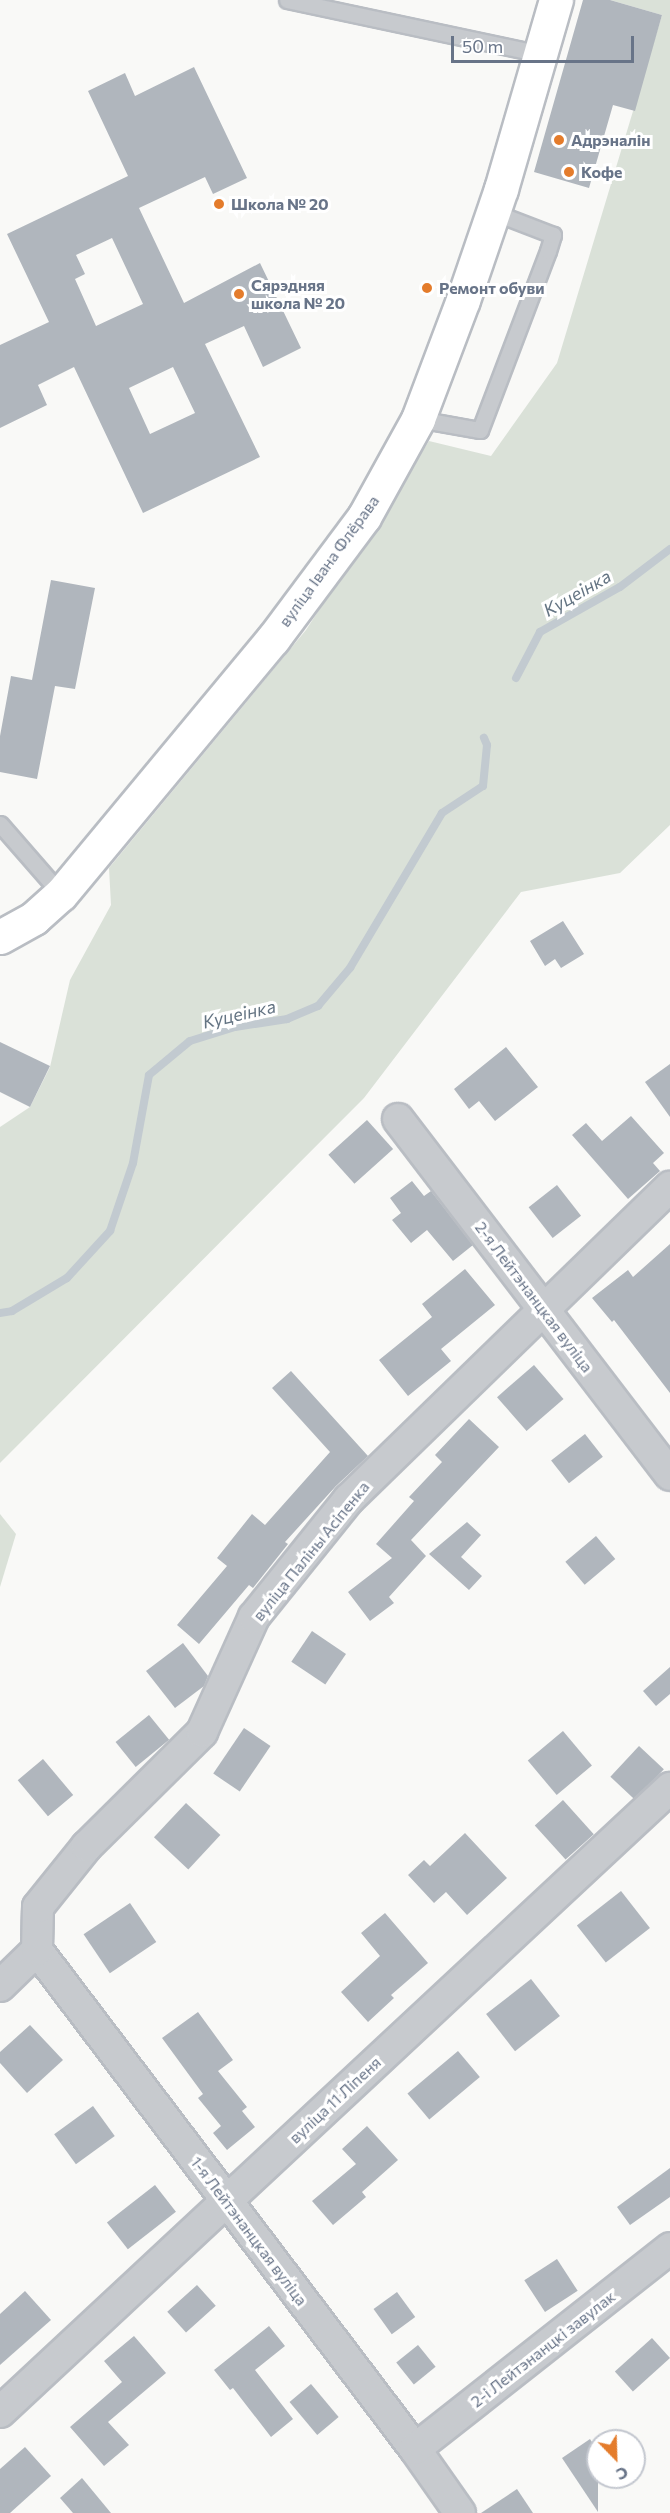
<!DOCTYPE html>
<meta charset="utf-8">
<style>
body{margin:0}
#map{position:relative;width:670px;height:2513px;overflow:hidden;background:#f9f9f7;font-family:Commissioner,sans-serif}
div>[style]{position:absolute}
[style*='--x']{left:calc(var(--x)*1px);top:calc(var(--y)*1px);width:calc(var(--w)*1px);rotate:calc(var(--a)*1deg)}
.green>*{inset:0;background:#dae1d8}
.stream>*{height:8px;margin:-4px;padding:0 4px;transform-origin:4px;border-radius:4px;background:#c2cad0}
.building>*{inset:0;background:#b0b6bd;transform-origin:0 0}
.roads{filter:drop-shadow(2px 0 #b9bdc3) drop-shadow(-2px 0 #b9bdc3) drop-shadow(0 2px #b9bdc3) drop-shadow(0 -2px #b9bdc3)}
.lane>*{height:15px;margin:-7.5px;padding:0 7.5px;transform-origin:7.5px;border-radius:7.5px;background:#c7cace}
.street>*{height:30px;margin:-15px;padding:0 15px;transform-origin:15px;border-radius:15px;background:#c7cace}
.secondary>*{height:33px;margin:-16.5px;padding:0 16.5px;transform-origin:16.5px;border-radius:16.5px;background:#fff}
.dots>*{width:16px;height:16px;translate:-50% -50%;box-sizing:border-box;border:3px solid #fff;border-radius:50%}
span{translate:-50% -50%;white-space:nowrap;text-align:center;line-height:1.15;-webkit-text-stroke:6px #fff;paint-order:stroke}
.poi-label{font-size:16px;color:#687488;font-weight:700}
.left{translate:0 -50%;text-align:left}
.street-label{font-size:16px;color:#687488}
.water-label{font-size:18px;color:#647483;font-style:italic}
.north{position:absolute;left:586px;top:2429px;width:60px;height:60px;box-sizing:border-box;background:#fff;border:2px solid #c3c7cf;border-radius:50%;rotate:157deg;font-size:16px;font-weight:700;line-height:24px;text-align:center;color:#687488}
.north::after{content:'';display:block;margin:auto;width:21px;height:27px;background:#e47c2c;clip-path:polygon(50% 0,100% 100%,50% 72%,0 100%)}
.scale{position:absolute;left:451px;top:36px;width:183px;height:27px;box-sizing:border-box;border:3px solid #687488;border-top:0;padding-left:8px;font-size:18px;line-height:21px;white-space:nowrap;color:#687488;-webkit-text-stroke:4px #fff;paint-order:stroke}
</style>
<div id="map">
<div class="green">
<i style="clip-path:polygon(610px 0,670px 0,670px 825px,620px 873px,521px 892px,364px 1098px,0 1463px,0 1127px,30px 1107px,50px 1067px,70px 980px,111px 905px,109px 868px,306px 630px,429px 441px,491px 456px,557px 363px,662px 15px)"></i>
<i style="clip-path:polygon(0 1514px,16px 1534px,0 1587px)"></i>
</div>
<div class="stream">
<i style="--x:516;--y:678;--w:52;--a:-62.4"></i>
<i style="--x:540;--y:632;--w:92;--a:-29.4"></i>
<i style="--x:620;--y:587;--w:63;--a:-37.2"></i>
<i style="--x:0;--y:1313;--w:12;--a:-9"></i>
<i style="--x:12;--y:1311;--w:64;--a:-31"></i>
<i style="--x:67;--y:1278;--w:64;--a:-47.5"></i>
<i style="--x:110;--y:1231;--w:72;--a:-71.3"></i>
<i style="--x:133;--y:1163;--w:89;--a:-79.7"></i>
<i style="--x:149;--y:1075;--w:53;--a:-39.7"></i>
<i style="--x:190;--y:1041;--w:47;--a:-17.3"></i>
<i style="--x:235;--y:1027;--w:53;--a:-8.7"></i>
<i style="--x:287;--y:1019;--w:34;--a:-23"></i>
<i style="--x:318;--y:1006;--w:50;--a:-49.9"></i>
<i style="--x:350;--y:968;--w:180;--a:-59.3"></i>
<i style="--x:442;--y:813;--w:49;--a:-33.4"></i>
<i style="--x:483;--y:786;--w:41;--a:-84.4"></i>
<i style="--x:487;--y:745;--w:8;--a:-113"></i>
</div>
<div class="building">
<i style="clip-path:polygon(583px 0,610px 0,662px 15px,635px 111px,613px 105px,589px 188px,534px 172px)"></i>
<i style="clip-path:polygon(evenodd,194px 67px,247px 178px,213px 194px,205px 177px,139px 208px,184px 303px,260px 263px,301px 348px,263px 367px,244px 326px,205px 344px,260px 457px,143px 513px,74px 367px,38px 385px,47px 405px,0 428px,0 345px,49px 322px,7px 234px,128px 176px,88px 91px,125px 73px,135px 96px,194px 67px,112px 238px,143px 304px,96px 326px,75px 279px,85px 274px,76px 255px,112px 238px,194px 67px,173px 367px,195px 413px,150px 434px,129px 388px,173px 367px)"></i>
<i style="clip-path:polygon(51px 580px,95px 588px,75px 689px,55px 686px,37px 779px,0 772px,0 736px,11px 676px,32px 680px)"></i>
<i style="clip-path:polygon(563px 921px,584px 954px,561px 968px,555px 959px,545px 966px,530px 941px)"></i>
<i style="clip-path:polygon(0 1042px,50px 1066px,30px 1107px,0 1092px)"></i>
<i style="clip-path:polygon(506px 1047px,538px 1087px,495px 1121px,479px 1101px,469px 1109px,454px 1089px)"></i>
<i style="clip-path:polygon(670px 1064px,670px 1117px,645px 1082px)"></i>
<i style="clip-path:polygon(631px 1116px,664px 1153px,653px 1163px,660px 1171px,628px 1199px,572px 1135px,586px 1123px,602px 1141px)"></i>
<i style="left:367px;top:1120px;width:39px;height:52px;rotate:48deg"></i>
<i style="clip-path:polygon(412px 1181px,424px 1196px,431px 1191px,473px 1245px,453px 1261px,427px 1230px,411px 1243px,392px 1220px,401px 1213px,390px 1198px)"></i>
<i style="left:557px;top:1185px;width:39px;height:36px;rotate:52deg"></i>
<i style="clip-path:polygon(670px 1244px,670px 1393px,614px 1320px,612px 1322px,592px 1298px,628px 1270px,633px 1277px)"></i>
<i style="clip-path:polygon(465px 1269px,495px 1305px,441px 1349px,451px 1361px,408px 1396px,379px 1360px,432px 1317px,422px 1304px)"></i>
<i style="left:534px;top:1365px;width:45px;height:49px;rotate:49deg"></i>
<i style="clip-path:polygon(291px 1371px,368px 1456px,336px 1486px,285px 1542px,288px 1544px,253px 1588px,249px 1585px,199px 1644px,177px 1625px,227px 1566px,217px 1558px,252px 1514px,265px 1525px,330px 1452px,272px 1388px)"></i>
<i style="clip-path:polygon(469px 1419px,499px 1447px,411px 1540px,426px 1556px,389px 1597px,394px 1603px,370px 1621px,348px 1592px,392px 1558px,376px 1544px,414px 1501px,409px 1497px,442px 1462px,435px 1455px)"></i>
<i style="left:585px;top:1434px;width:29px;height:43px;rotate:52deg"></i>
<i style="clip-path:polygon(467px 1522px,481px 1535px,461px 1557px,482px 1576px,469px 1590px,429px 1554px)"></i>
<i style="left:596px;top:1536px;width:30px;height:40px;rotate:50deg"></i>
<i style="left:312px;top:1631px;width:41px;height:37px;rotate:34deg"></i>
<i style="clip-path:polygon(183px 1643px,208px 1676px,204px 1686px,175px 1708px,146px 1671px)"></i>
<i style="clip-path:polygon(670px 1667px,670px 1694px,656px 1706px,643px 1691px)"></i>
<i style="left:149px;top:1715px;width:32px;height:43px;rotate:51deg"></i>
<i style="left:244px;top:1728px;width:32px;height:55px;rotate:34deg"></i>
<i style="left:563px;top:1731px;width:45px;height:46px;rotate:50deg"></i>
<i style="left:639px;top:1746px;width:34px;height:42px;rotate:43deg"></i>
<i style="left:43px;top:1759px;width:47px;height:33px;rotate:50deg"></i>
<i style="left:563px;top:1800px;width:46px;height:38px;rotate:48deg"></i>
<i style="left:186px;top:1803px;width:47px;height:47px;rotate:43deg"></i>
<i style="clip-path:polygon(465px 1833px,507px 1878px,467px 1915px,446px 1892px,434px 1903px,408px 1875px,424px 1860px,430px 1866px)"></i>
<i style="left:621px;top:1891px;width:47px;height:56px;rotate:52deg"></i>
<i style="left:130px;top:1903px;width:47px;height:56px;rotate:56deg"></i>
<i style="clip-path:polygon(385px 1913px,428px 1963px,391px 1995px,394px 1998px,368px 2022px,341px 1992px,380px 1956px,361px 1933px)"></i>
<i style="left:531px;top:1979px;width:47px;height:57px;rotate:52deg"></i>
<i style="clip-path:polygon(198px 2012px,233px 2060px,218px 2071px,247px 2107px,242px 2111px,255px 2127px,227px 2150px,213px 2133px,221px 2126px,198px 2098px,203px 2094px,162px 2038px)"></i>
<i style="clip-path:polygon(30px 2025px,63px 2060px,27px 2093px,0 2063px,0 2052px)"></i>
<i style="left:458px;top:2051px;width:34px;height:66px;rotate:50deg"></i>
<i style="left:93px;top:2106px;width:37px;height:48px;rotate:54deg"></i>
<i style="clip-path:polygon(367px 2126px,398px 2160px,362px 2192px,366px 2197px,333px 2225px,312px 2201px,356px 2164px,342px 2149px)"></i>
<i style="clip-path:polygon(670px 2168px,670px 2197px,630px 2225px,617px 2207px)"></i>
<i style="left:155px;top:2185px;width:34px;height:61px;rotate:52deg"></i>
<i style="left:557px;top:2259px;width:38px;height:39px;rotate:57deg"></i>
<i style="left:197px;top:2285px;width:28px;height:40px;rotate:48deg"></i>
<i style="clip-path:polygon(25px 2291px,51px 2320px,0 2365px,0 2314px)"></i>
<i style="left:397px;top:2292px;width:31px;height:29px;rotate:54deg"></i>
<i style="clip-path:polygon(269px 2326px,285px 2346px,255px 2370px,293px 2419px,271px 2437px,233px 2388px,230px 2390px,214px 2370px)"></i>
<i style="clip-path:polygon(134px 2336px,166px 2373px,108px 2422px,129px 2445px,104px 2466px,70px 2427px,122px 2382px,104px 2361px)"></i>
<i style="left:652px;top:2338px;width:27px;height:50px;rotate:48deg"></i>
<i style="left:418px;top:2345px;width:28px;height:28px;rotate:51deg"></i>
<i style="left:311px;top:2384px;width:43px;height:28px;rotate:50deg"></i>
<i style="clip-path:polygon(590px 2439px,598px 2452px,598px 2512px,562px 2458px)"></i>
<i style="clip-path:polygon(25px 2447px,51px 2476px,10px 2513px,0 2513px,0 2469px)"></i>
<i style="clip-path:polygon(82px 2478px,111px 2513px,73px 2513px,60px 2498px)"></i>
<i style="clip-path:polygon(517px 2489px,533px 2513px,481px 2513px)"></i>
</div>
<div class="roads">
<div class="lane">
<i style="--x:287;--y:0;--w:260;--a:12"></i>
<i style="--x:418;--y:419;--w:63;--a:10.1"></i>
<i style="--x:480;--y:430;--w:191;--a:-69.2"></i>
<i style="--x:548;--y:251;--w:17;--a:-73"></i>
<i style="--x:553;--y:235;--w:64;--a:-159"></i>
<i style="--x:0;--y:824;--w:93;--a:48.9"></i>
</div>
<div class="street">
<i style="--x:398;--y:1119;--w:448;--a:52.6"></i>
<i style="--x:37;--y:1950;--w:626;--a:52.86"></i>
<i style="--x:415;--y:2449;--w:78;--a:54.9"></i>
<i style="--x:0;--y:1986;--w:52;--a:-44.2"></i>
<i style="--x:37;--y:1950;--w:43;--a:-88.7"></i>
<i style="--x:38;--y:1907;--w:78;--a:-51.2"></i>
<i style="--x:87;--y:1846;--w:162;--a:-44.7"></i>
<i style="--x:202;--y:1732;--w:126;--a:-65.7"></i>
<i style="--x:254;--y:1617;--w:151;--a:-51.2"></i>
<i style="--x:349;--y:1499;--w:448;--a:-44.2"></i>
<i style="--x:0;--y:2412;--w:916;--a:-42.96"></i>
<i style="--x:415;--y:2449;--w:325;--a:-38.2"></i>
</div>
<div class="secondary">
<i style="--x:0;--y:937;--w:39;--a:-29"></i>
<i style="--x:34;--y:918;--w:36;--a:-42"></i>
<i style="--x:61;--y:894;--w:332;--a:-50.3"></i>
<i style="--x:273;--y:639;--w:152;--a:-53.3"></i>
<i style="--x:364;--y:517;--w:112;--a:-61.1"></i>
<i style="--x:418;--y:419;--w:127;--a:-69.3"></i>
<i style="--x:463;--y:300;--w:117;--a:-71.1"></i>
<i style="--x:501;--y:189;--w:197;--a:-73.8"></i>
</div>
</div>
<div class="dots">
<i style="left:559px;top:140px;background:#e47c2c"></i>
<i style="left:569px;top:172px;background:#e47c2c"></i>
<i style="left:219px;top:204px;background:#e47c2c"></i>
<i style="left:427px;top:288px;background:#e47c2c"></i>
<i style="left:239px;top:294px;background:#e47c2c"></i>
</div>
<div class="poi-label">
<span class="left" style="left:571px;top:140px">Адрэналін</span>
<span class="left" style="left:581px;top:172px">Кофе</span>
<span class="left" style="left:231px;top:204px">Школа № 20</span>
<span class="left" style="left:251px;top:294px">Сярэдняя<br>школа № 20</span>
<span class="left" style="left:439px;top:288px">Ремонт обуви</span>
</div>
<div class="street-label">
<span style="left:329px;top:561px;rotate:-54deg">вуліца Івана Флёрава</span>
<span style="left:534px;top:1297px;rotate:53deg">2-я Лейтэнанцкая вуліца</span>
<span style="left:311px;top:1551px;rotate:-51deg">вуліца Паліны Асіпенка</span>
<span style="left:335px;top:2100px;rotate:-43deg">вуліца 11 Ліпеня</span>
<span style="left:249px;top:2231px;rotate:53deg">1-я Лейтэнанцкая вуліца</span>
<span style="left:543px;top:2349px;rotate:-38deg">2-і Лейтэнанцкі завулак</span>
</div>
<div class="water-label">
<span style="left:577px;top:593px;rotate:-30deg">Куцеінка</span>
<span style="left:239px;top:1014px;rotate:-13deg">Куцеінка</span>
</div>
<div class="north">С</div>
<div class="scale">50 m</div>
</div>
